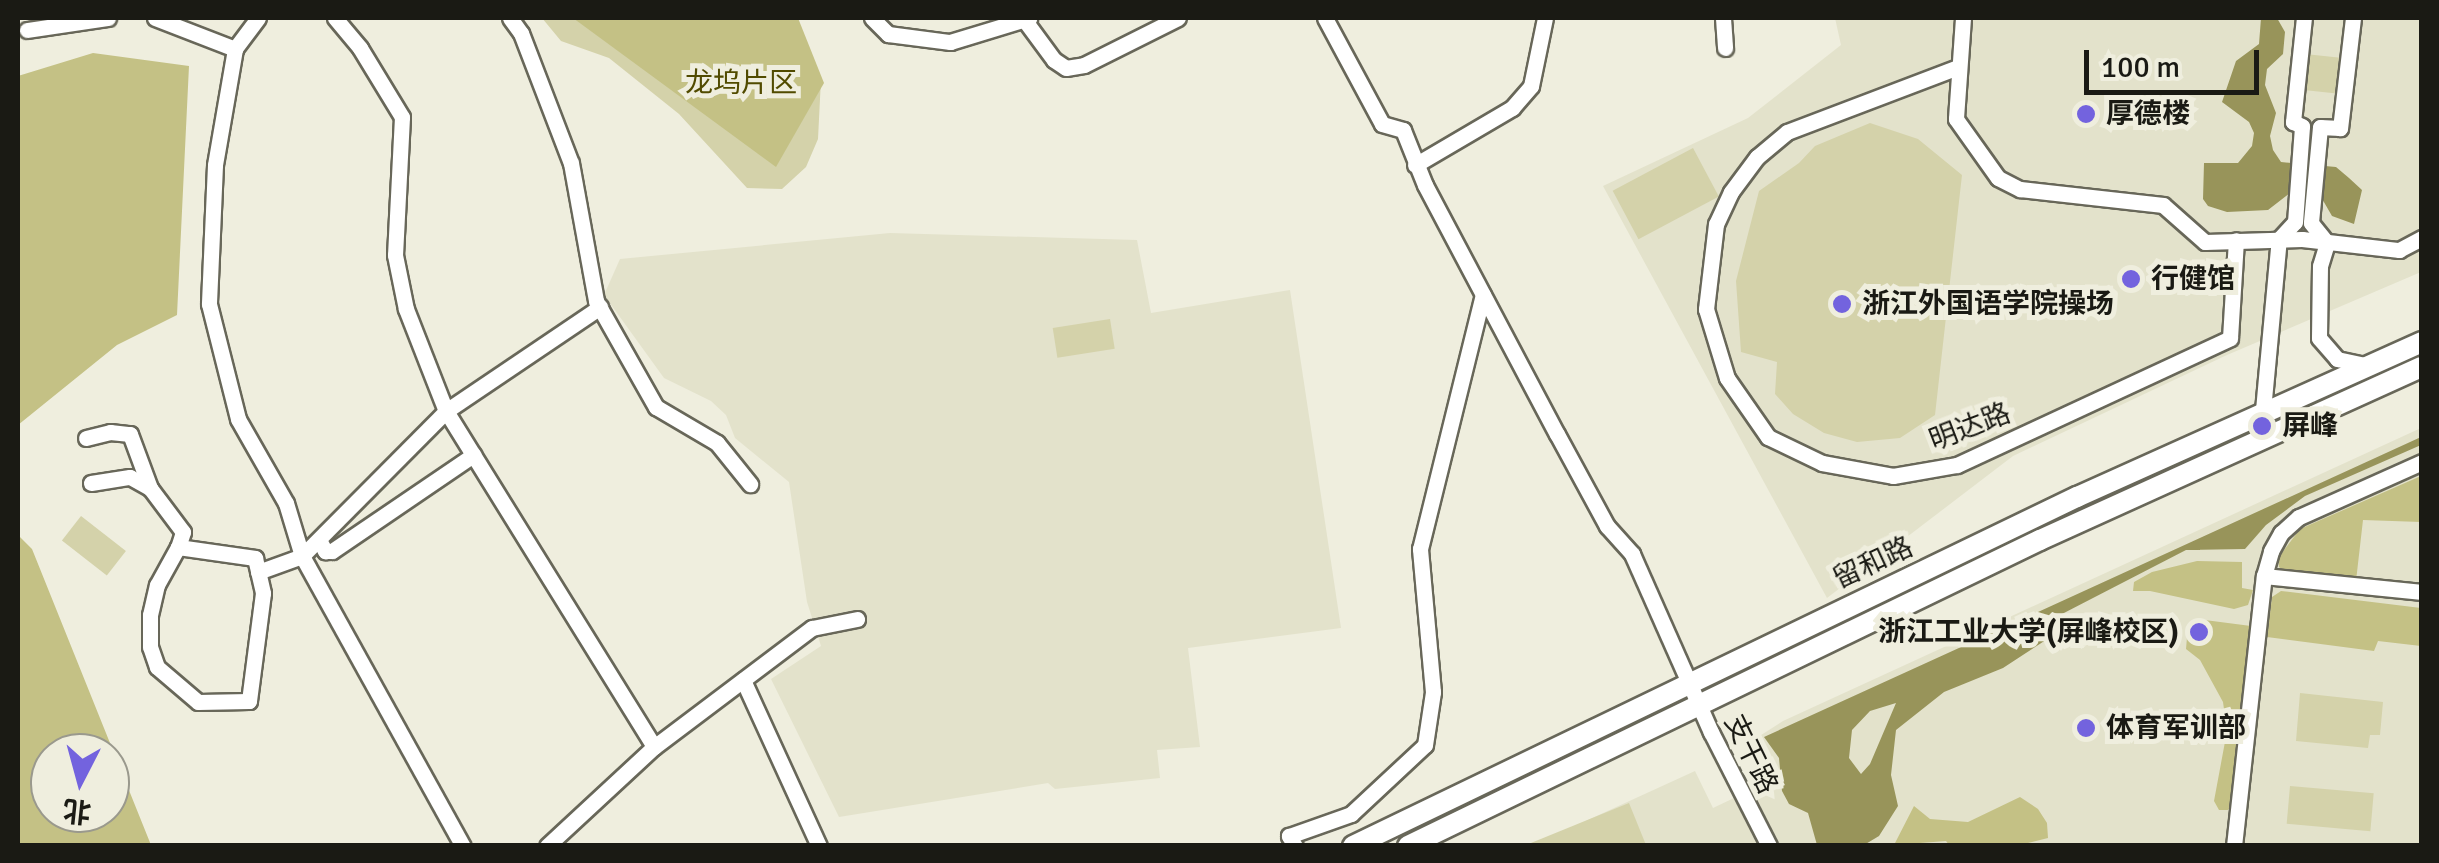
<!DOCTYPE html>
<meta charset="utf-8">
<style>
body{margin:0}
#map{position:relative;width:2439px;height:863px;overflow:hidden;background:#efeede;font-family:Signika,"Noto Sans SC",sans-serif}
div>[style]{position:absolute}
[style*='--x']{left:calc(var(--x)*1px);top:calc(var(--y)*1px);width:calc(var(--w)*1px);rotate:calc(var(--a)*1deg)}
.built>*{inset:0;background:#e3e2cb}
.green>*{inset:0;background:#d4d2aa;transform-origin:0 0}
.forest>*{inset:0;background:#c4c185}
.water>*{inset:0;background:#98945a}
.roads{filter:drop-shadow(2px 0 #686759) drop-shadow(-2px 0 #686759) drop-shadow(0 2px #686759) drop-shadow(0 -2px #686759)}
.minor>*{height:15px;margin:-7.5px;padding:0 7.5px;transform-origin:7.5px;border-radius:7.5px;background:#fff}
.major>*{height:20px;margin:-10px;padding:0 10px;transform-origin:10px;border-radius:10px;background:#fff}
.dots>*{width:28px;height:28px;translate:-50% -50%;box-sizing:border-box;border:5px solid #efeede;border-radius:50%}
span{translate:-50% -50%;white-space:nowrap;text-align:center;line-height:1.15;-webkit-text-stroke:10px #efeede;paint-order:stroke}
.park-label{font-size:28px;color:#514b00}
.poi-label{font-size:28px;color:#1a1a14;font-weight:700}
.left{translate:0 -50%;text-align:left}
.right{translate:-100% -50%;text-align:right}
.street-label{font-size:28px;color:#1a1a14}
.frame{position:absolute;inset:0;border:20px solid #1a1a14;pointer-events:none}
.north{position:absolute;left:30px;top:733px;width:100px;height:100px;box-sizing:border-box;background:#efeede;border:2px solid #9a998d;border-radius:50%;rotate:186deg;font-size:28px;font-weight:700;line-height:40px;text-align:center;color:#1a1a14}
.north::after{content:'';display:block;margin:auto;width:35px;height:45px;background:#7363de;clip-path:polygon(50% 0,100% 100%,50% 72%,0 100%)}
.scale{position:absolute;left:2084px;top:50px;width:175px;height:45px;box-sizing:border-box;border:5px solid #1a1a14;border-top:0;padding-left:12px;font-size:30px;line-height:35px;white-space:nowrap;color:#1a1a14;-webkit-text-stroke:8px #efeede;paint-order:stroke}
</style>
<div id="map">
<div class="built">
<i style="clip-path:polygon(1835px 18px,2421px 18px,2421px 272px,2227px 355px,2013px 456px,1827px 598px,1603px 186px,1748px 118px,1841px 45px)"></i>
<i style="clip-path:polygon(890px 233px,1137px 240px,1151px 313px,1290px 290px,1341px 628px,1188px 648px,1200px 747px,1157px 750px,1160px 778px,1055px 789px,1048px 783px,839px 817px,771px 679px,821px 646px,807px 602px,789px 482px,735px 438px,726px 415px,711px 401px,664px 378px,604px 295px,620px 259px)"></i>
<i style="clip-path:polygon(2421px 428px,2421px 845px,1531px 846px,1695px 771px,1713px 808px,1753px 789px,1748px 768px,1768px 757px,1758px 737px,1783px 721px)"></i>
</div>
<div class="green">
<i style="clip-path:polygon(542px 18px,776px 18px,821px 79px,818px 139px,806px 167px,782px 189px,747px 188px,679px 114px,609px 58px,561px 41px)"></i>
<i style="left:2305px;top:54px;width:38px;height:36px;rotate:6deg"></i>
<i style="clip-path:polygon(1870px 123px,1918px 139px,1962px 175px,1935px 415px,1900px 438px,1857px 442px,1824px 433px,1793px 414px,1775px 394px,1777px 362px,1741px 352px,1736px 281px,1759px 191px,1799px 163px,1815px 146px)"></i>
<i style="left:1693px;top:148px;width:55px;height:91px;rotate:62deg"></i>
<i style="left:1110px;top:319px;width:30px;height:58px;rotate:81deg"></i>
<i style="left:81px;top:516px;width:57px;height:31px;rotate:38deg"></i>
<i style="clip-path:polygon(2300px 693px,2383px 702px,2380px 735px,2370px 735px,2368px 748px,2296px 741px)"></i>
<i style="left:2290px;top:786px;width:84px;height:38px;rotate:5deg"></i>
<i style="clip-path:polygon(1629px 803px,1646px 845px,1526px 845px)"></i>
</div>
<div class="forest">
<i style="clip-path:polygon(573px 18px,798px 18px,824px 83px,776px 167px)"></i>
<i style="clip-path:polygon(93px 53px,189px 66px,177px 315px,117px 345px,18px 425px,18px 76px)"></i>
<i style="clip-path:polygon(2421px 476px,2421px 522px,2363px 520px,2356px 581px,2288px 575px,2279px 567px,2278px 558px,2300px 529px)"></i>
<i style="clip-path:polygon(evenodd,18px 535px,32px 549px,151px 845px,18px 845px,18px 535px,110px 753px,110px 813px,50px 813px,50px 753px,110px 753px)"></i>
<i style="clip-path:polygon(2197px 561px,2242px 562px,2242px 588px,2253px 590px,2248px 605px,2234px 609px,2150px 591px,2133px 591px,2134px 582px,2152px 572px)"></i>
<i style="clip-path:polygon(2281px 591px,2421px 608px,2421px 646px,2378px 641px,2374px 651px,2267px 637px,2272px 597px)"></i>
<i style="clip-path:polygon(2197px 619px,2251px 626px,2234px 803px,2228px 810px,2219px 810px,2214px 801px,2227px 731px,2223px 702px,2200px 660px,2186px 649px,2188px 626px)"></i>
<i style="clip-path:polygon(2020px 797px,2038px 809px,2047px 823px,2048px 838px,2016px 846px,1949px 845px,1946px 841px,1894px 845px,1914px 806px,1930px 819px,1968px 822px)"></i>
</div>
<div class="water">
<i style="clip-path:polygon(2261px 18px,2277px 18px,2285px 32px,2283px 54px,2267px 69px,2265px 85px,2276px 113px,2270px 136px,2273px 150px,2281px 162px,2336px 167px,2349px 178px,2362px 190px,2354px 224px,2332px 216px,2321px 197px,2290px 193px,2268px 210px,2227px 212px,2208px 206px,2203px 199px,2204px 163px,2238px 163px,2252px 146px,2254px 133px,2249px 122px,2222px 102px,2236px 61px,2259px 44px)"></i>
<i style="clip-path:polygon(evenodd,2421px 437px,2421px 445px,2305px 496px,2266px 525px,2245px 549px,2186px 550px,2062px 614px,2052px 636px,2003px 668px,1944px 692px,1896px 730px,1891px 775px,1898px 806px,1879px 836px,1864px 845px,1817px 845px,1808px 813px,1789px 804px,1782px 791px,1779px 758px,1764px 737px,2421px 437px,1896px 703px,1870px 764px,1861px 774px,1849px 758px,1852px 730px,1870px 711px,1896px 703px)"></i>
</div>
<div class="roads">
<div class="minor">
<i style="--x:155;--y:18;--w:86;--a:21.2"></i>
<i style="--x:258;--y:18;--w:39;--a:127"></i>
<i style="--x:235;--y:49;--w:118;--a:99.8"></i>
<i style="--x:215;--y:165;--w:139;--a:92.5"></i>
<i style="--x:209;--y:304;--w:119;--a:75.8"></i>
<i style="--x:238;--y:419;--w:97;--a:60.3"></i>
<i style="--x:286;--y:503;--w:55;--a:73.2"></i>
<i style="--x:302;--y:556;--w:332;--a:61"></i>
<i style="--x:335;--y:18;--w:39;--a:50"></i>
<i style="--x:360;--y:48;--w:81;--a:58.7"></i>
<i style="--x:402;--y:117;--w:138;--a:92.9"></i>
<i style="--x:395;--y:255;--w:55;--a:78.5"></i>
<i style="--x:406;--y:309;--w:110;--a:68.6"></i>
<i style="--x:446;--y:411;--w:395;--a:58.2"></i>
<i style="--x:510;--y:18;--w:19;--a:54"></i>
<i style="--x:521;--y:33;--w:139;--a:69"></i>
<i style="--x:571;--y:163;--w:140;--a:79.7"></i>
<i style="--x:596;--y:301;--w:122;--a:60.5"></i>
<i style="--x:656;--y:407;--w:71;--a:30.5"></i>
<i style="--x:717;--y:443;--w:53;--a:51.2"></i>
<i style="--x:872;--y:18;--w:23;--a:45"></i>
<i style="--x:888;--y:34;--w:63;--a:7.4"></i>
<i style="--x:950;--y:42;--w:83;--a:-16.9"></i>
<i style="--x:1023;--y:18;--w:52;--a:53.6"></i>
<i style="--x:1054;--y:60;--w:14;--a:34"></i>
<i style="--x:1066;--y:68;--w:18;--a:-9"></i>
<i style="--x:1084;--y:65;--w:105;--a:-26.6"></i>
<i style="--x:1325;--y:18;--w:120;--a:61.7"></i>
<i style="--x:1382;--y:124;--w:22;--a:16"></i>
<i style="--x:1403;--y:130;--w:59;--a:68.2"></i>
<i style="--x:1425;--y:185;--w:282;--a:62.1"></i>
<i style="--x:1557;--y:434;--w:105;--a:61.5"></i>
<i style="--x:1607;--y:526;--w:38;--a:48"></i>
<i style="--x:1632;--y:554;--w:195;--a:66.1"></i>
<i style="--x:1711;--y:732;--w:128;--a:63"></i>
<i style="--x:1723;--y:18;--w:30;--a:86"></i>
<i style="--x:1963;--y:18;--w:101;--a:94"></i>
<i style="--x:1956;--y:119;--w:72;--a:54.6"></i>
<i style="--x:1998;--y:178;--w:25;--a:27"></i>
<i style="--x:2020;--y:189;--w:144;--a:6.4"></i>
<i style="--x:2163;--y:205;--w:56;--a:41.4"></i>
<i style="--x:2205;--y:242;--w:97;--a:-1.8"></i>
<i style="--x:2302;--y:239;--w:98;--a:6.5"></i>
<i style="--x:2399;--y:250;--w:26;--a:-28"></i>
<i style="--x:2353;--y:18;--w:111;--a:96.7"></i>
<i style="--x:2340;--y:128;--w:20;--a:-177"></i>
<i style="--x:2320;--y:127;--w:96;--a:95.4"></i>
<i style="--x:2311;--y:223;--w:26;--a:51"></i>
<i style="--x:2327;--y:243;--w:24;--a:107"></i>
<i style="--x:2320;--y:266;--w:72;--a:90.8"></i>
<i style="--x:2319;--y:338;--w:28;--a:49"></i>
<i style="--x:2337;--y:359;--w:30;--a:12"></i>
<i style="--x:27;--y:30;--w:82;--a:-8.4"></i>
<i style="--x:1958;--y:67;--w:183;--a:159.2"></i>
<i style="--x:1787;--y:132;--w:39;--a:140"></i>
<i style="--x:1757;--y:157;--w:44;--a:126.6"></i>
<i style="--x:1731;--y:192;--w:35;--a:115"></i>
<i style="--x:1716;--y:224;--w:86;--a:96.7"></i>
<i style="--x:1706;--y:309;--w:72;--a:73.1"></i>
<i style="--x:1727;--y:378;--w:72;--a:55.2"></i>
<i style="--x:1768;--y:437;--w:60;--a:25.7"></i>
<i style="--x:1822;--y:463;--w:72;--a:10.4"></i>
<i style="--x:1893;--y:476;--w:65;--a:-9.8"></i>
<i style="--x:1957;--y:465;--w:301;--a:-24.9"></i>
<i style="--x:2230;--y:338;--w:98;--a:-86.5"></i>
<i style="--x:1415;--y:165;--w:113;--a:-30.4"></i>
<i style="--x:1512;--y:108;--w:29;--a:-49"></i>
<i style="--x:1531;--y:86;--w:69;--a:-78.4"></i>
<i style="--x:2263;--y:410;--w:172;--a:-84.7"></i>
<i style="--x:2279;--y:239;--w:23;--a:-47"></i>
<i style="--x:2295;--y:222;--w:96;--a:-85.8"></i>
<i style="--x:2302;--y:126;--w:10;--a:-156"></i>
<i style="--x:2293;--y:122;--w:105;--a:-84"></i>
<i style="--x:86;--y:438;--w:25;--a:-14"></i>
<i style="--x:110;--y:432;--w:20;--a:6"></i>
<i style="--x:130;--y:434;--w:58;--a:69.7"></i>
<i style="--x:91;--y:483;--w:39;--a:-9"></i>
<i style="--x:130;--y:477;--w:23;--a:29"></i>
<i style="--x:150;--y:488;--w:55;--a:53.1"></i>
<i style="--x:183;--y:532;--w:16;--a:108"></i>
<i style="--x:319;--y:540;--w:13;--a:61"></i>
<i style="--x:325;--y:551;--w:7;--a:0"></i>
<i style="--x:332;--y:551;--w:171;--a:-34.2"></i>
<i style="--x:178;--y:547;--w:78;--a:8.1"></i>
<i style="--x:255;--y:558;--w:36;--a:77"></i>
<i style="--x:263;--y:593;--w:109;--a:97.4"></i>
<i style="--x:249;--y:701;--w:51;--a:178.9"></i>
<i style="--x:198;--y:702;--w:54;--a:-139.5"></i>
<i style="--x:157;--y:667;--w:21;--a:-109"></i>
<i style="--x:150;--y:647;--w:32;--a:-90"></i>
<i style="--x:150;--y:615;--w:31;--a:-77"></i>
<i style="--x:157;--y:585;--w:43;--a:-61.1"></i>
<i style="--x:258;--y:572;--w:47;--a:-20"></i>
<i style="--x:302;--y:556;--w:204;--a:-45.2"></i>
<i style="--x:446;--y:411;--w:186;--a:-34"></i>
<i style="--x:2264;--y:576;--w:159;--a:5.8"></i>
<i style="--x:743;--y:680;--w:183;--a:65.4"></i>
<i style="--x:547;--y:846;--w:146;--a:-42.8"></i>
<i style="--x:654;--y:747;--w:198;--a:-37"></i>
<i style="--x:812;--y:628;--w:46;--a:-11.3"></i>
<i style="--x:1295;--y:846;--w:12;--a:-121"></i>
<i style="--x:1289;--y:836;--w:66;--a:-19.5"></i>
<i style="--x:1351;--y:814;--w:101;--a:-43"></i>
<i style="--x:1425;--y:745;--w:54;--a:-81.4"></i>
<i style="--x:1433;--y:692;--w:144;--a:-95.2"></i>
<i style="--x:1420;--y:549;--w:262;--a:-76.1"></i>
<i style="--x:2234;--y:846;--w:272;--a:-83.7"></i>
<i style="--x:2264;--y:576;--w:26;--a:-74"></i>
<i style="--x:2271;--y:551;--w:21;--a:-61"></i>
<i style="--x:2281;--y:533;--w:24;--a:-42"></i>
<i style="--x:2299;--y:517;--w:135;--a:-24.1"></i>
</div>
<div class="major">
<i style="--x:1353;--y:846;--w:804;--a:-25.74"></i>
<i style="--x:2077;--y:497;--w:378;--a:-24.2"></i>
<i style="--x:1408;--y:846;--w:702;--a:-25.84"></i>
<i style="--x:2040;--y:540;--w:419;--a:-24.4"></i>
</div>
</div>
<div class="dots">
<i style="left:2086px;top:114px;background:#7363de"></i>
<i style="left:2131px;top:279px;background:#7363de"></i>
<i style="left:1842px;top:304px;background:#7363de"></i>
<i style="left:2262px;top:426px;background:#7363de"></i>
<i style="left:2199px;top:632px;background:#7363de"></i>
<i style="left:2086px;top:728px;background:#7363de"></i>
</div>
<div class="park-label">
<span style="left:741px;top:83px">龙坞片区</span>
</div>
<div class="poi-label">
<span class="left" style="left:2106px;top:114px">厚德楼</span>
<span class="left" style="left:2151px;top:279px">行健馆</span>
<span class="left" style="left:1862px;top:304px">浙江外国语学院操场</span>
<span class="left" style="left:2282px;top:426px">屏峰</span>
<span class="right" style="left:2179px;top:632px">浙江工业大学(屏峰校区)</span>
<span class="left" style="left:2106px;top:728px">体育军训部</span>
</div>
<div class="street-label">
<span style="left:1970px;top:427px;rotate:-21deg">明达路</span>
<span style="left:1873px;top:563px;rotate:-25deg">留和路</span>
<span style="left:1751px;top:754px;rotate:64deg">支干路</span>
</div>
<div class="frame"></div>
<div class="north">北</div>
<div class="scale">100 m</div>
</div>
